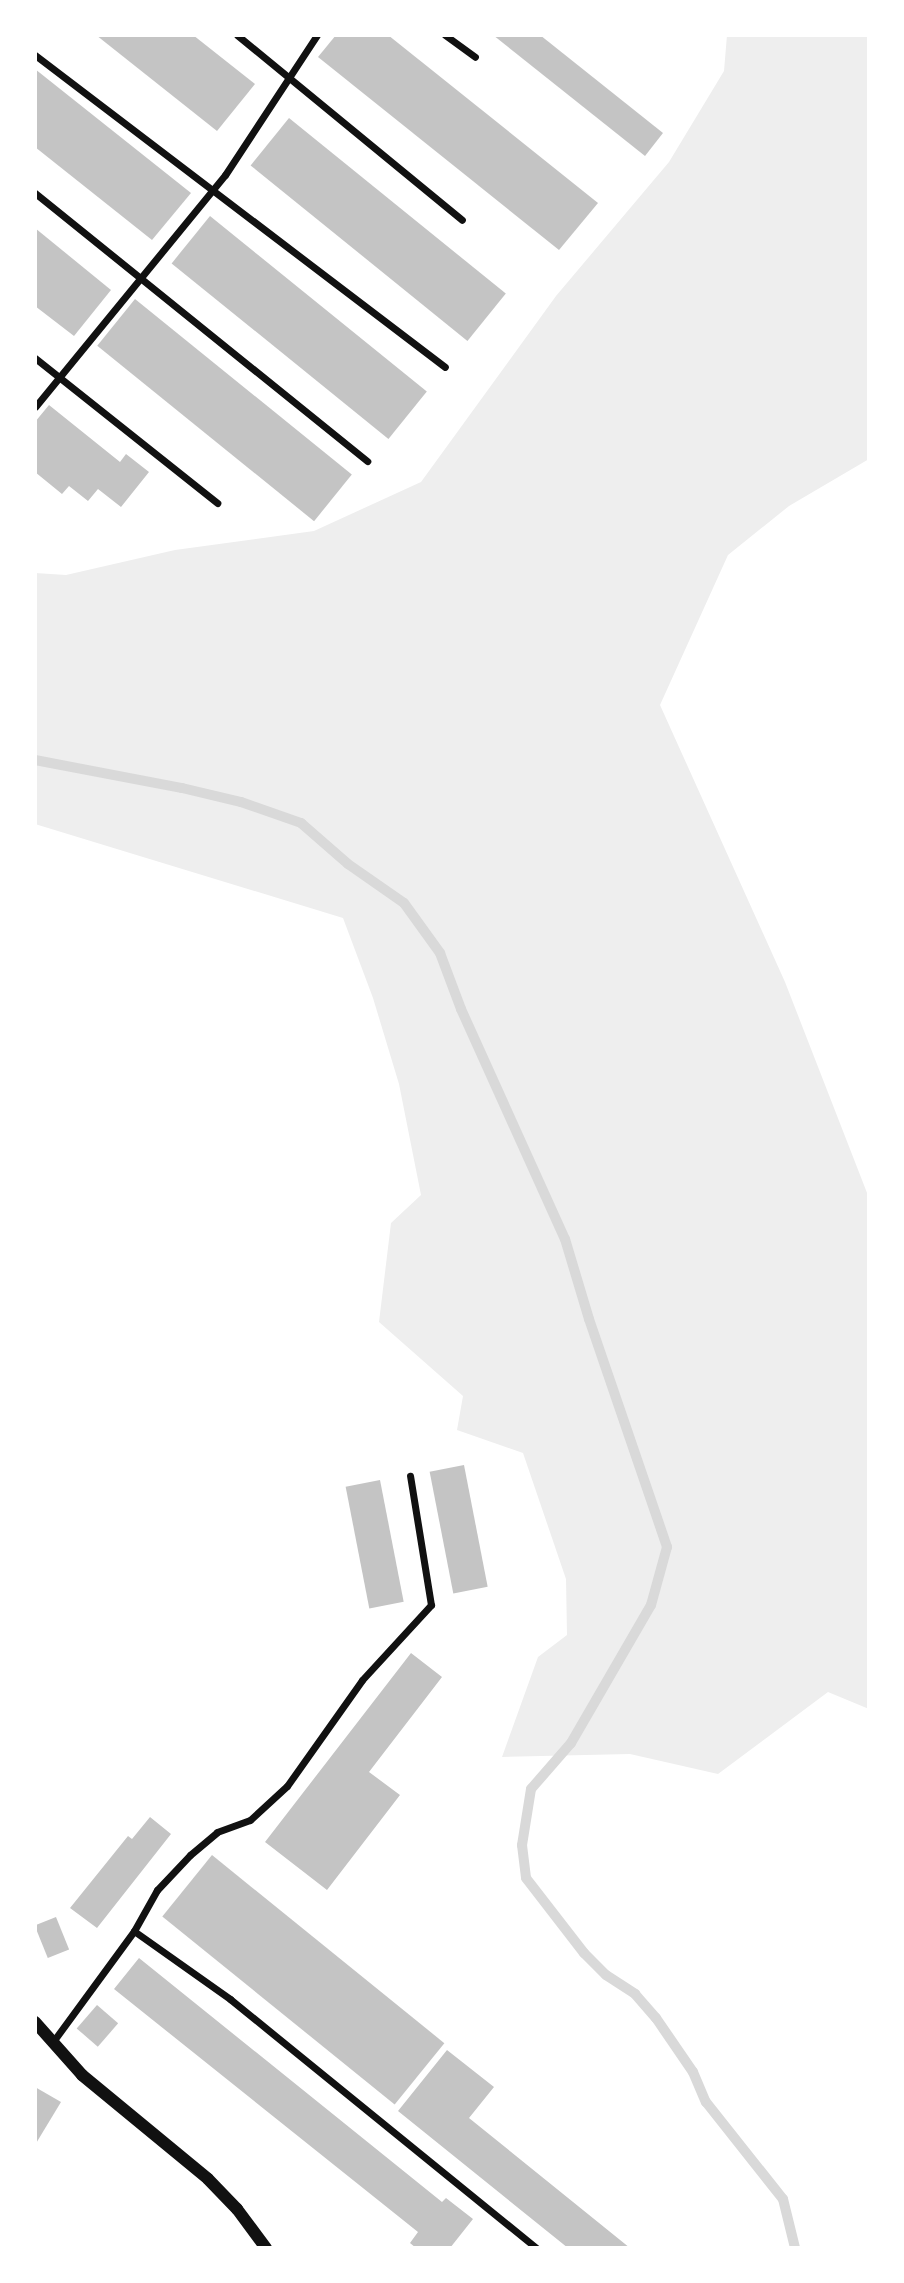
<!DOCTYPE html>
<style>
body{margin:0}
#map{position:relative;width:904px;height:2283px;overflow:hidden;background:#fff;font-family:"Sofia Sans Condensed",sans-serif}
div>[style]{position:absolute}
[style*='--x']{left:calc(var(--x)*1px);top:calc(var(--y)*1px);width:calc(var(--w)*1px);rotate:calc(var(--a)*1deg)}
.green>*{inset:0;background:#eee}
.stream>*{height:10px;margin:-5px;padding:0 5px;transform-origin:5px;border-radius:5px;background:#d9d9d9}
.building>*{inset:0;background:#c4c4c4;transform-origin:0 0}
.minor>*{height:7px;margin:-3.5px;padding:0 3.5px;transform-origin:3.5px;border-radius:3.5px;background:#111}
.tertiary>*{height:12px;margin:-6px;padding:0 6px;transform-origin:6px;border-radius:6px;background:#111}
span{translate:-50% -50%;white-space:nowrap;text-align:center;line-height:1.15;-webkit-text-stroke:6px #fff;paint-order:stroke}
.frame{position:absolute;inset:0;border:37px solid #fff;pointer-events:none}
</style>
<div id="map">
<div class="green">
<i style="clip-path:polygon(727px 35px,869px 35px,869px 459px,789px 506px,728px 555px,660px 705px,785px 982px,869px 1198px,869px 1709px,828px 1692px,718px 1774px,630px 1754px,502px 1757px,538px 1657px,567px 1635px,566px 1579px,523px 1453px,457px 1430px,463px 1396px,379px 1322px,391px 1223px,421px 1195px,399px 1084px,373px 998px,343px 918px,35px 824px,35px 573px,66px 575px,175px 550px,314px 531px,421px 482px,556px 296px,669px 162px,724px 71px)"></i>
</div>
<div class="stream">
<i style="--x:35;--y:760;--w:150;--a:10.8"></i>
<i style="--x:182;--y:788;--w:61;--a:13.3"></i>
<i style="--x:241;--y:802;--w:64;--a:19.3"></i>
<i style="--x:301;--y:823;--w:62;--a:41.1"></i>
<i style="--x:348;--y:864;--w:68;--a:34.9"></i>
<i style="--x:404;--y:903;--w:62;--a:54.2"></i>
<i style="--x:440;--y:953;--w:60;--a:69.4"></i>
<i style="--x:461;--y:1009;--w:252;--a:65.7"></i>
<i style="--x:565;--y:1239;--w:84;--a:73.3"></i>
<i style="--x:589;--y:1319;--w:241;--a:71.1"></i>
<i style="--x:667;--y:1547;--w:60;--a:105.4"></i>
<i style="--x:651;--y:1605;--w:160;--a:120.1"></i>
<i style="--x:571;--y:1743;--w:61;--a:131"></i>
<i style="--x:531;--y:1789;--w:57;--a:99.1"></i>
<i style="--x:522;--y:1845;--w:33;--a:83"></i>
<i style="--x:526;--y:1878;--w:95;--a:52.3"></i>
<i style="--x:584;--y:1953;--w:31;--a:45"></i>
<i style="--x:606;--y:1975;--w:35;--a:33"></i>
<i style="--x:635;--y:1994;--w:32;--a:49"></i>
<i style="--x:656;--y:2018;--w:65;--a:55.6"></i>
<i style="--x:693;--y:2072;--w:33;--a:67"></i>
<i style="--x:706;--y:2102;--w:124;--a:51.6"></i>
<i style="--x:783;--y:2199;--w:50;--a:76.2"></i>
</div>
<div class="building">
<i style="clip-path:polygon(96px 35px,193px 35px,255px 84px,217px 131px)"></i>
<i style="clip-path:polygon(336px 35px,388px 35px,598px 203px,559px 250px,318px 57px)"></i>
<i style="clip-path:polygon(493px 35px,540px 35px,663px 133px,645px 156px)"></i>
<i style="clip-path:polygon(35px 69px,191px 193px,152px 240px,35px 147px)"></i>
<i style="left:289px;top:118px;width:279px;height:61px;rotate:39deg"></i>
<i style="left:210px;top:216px;width:279px;height:61px;rotate:39deg"></i>
<i style="clip-path:polygon(35px 228px,111px 290px,74px 336px,35px 306px)"></i>
<i style="left:135px;top:299px;width:279px;height:60px;rotate:39deg"></i>
<i style="clip-path:polygon(49px 405px,120px 462px,126px 454px,149px 472px,121px 507px,98px 489px,88px 501px,69px 486px,62px 494px,35px 472px,35px 422px)"></i>
<i style="left:464px;top:1465px;width:124px;height:35px;rotate:79deg"></i>
<i style="left:380px;top:1480px;width:124px;height:35px;rotate:79deg"></i>
<i style="clip-path:polygon(411px 1653px,442px 1677px,369px 1772px,400px 1795px,327px 1890px,265px 1842px)"></i>
<i style="clip-path:polygon(150px 1817px,171px 1834px,97px 1928px,70px 1908px,128px 1836px,132px 1839px)"></i>
<i style="left:212px;top:1855px;width:299px;height:79px;rotate:39deg"></i>
<i style="left:56px;top:1917px;width:35px;height:23px;rotate:68deg"></i>
<i style="clip-path:polygon(139px 1958px,442px 2202px,446px 2198px,473px 2219px,450px 2248px,416px 2248px,410px 2243px,418px 2232px,114px 1989px)"></i>
<i style="left:97px;top:2005px;width:28px;height:31px;rotate:41deg"></i>
<i style="clip-path:polygon(447px 2050px,494px 2087px,469px 2118px,630px 2248px,568px 2248px,398px 2111px)"></i>
<i style="clip-path:polygon(35px 2087px,61px 2102px,35px 2145px)"></i>
</div>
<div class="minor">
<i style="--x:237;--y:35;--w:291;--a:39.4"></i>
<i style="--x:445;--y:35;--w:37;--a:36"></i>
<i style="--x:35;--y:55;--w:515;--a:37.27"></i>
<i style="--x:35;--y:193;--w:427;--a:38.9"></i>
<i style="--x:35;--y:358;--w:233;--a:38.5"></i>
<i style="--x:35;--y:407;--w:300;--a:-50.7"></i>
<i style="--x:225;--y:175;--w:168;--a:-56.7"></i>
<i style="--x:134;--y:1931;--w:118;--a:35.3"></i>
<i style="--x:230;--y:1999;--w:395;--a:39.1"></i>
<i style="--x:52;--y:2043;--w:139;--a:-53.8"></i>
<i style="--x:134;--y:1931;--w:47;--a:-60.7"></i>
<i style="--x:157;--y:1890;--w:48;--a:-46.7"></i>
<i style="--x:190;--y:1855;--w:35;--a:-40"></i>
<i style="--x:217;--y:1832;--w:35;--a:-20"></i>
<i style="--x:250;--y:1820;--w:50;--a:-42.6"></i>
<i style="--x:287;--y:1786;--w:130;--a:-54.7"></i>
<i style="--x:362;--y:1680;--w:102;--a:-47.4"></i>
<i style="--x:431;--y:1605;--w:131;--a:-99.2"></i>
</div>
<div class="tertiary">
<i style="--x:35;--y:2022;--w:71;--a:48.4"></i>
<i style="--x:82;--y:2075;--w:163;--a:39.5"></i>
<i style="--x:208;--y:2179;--w:42;--a:46"></i>
<i style="--x:237;--y:2209;--w:49;--a:53.4"></i>
</div>
<div class="frame"></div>
</div>
